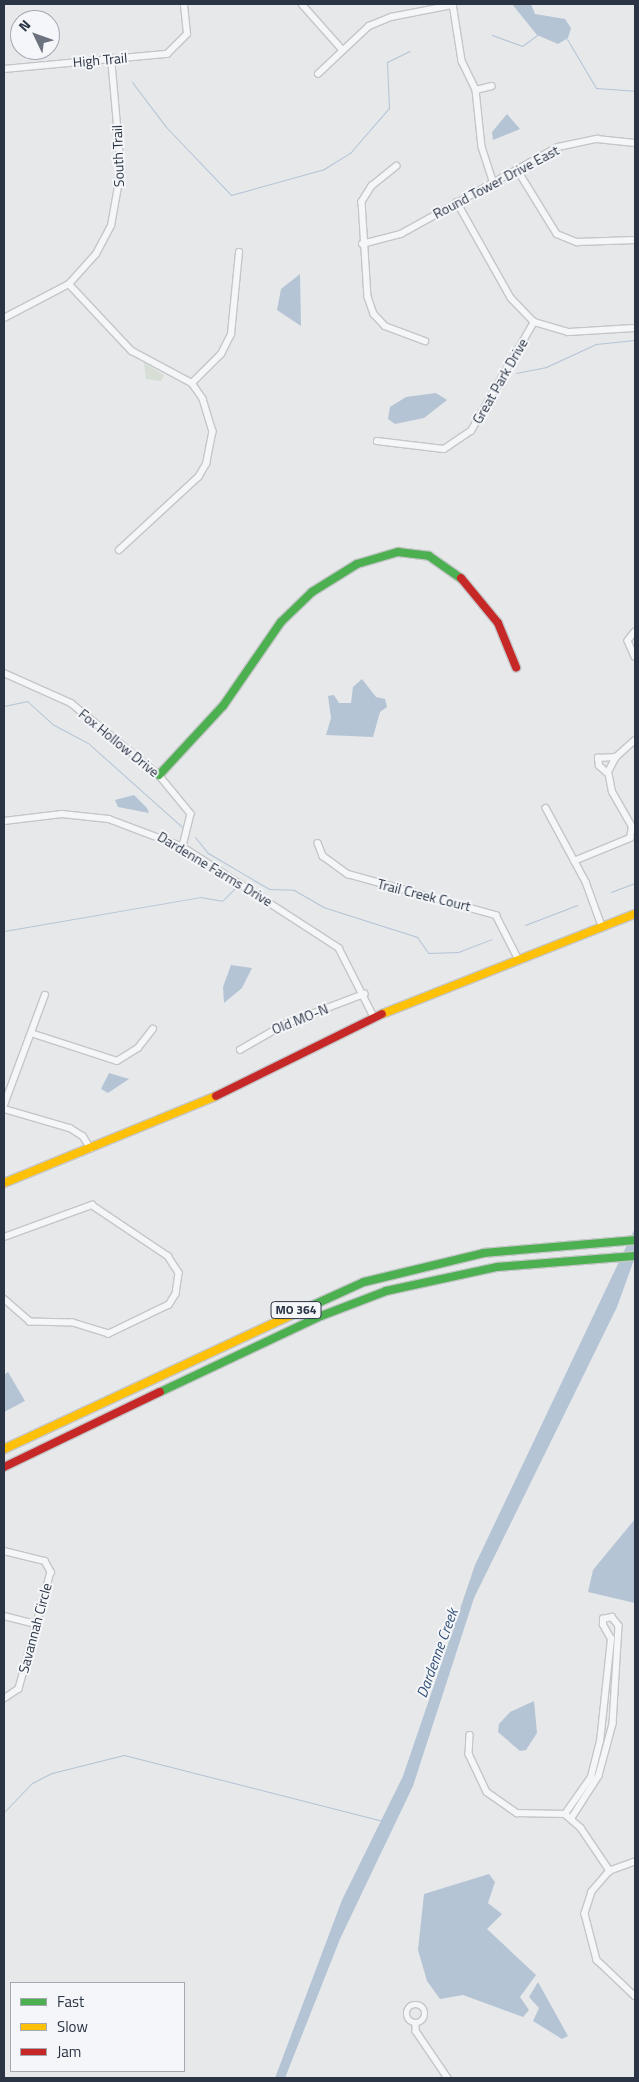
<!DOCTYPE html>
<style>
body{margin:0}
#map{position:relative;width:639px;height:2082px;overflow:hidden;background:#e6e8ea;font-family:"Titillium Web",sans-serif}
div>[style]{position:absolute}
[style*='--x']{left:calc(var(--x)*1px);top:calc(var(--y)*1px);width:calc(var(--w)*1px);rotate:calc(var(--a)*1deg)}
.green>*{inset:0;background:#d6ded6}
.water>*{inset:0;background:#b4c4d5}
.stream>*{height:1px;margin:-0.5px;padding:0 0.5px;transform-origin:0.5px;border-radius:0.5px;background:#b4c4d5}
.roads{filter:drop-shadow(1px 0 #c4c6c8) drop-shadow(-1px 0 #c4c6c8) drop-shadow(0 1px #c4c6c8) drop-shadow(0 -1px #c4c6c8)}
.street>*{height:5.5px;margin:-2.75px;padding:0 2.75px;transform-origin:2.75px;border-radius:2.75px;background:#f5f6f7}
.street>.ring{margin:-2.75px;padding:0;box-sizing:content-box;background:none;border:5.5px solid #f5f6f7;border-radius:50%}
.fast>*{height:8px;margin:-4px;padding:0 4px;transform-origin:4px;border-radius:4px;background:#4caf50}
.slow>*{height:8px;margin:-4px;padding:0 4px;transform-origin:4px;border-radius:4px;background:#ffc107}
.jam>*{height:8px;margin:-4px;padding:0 4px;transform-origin:4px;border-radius:4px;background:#c62828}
span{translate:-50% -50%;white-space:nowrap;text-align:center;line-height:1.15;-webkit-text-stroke:4px #f4f6f9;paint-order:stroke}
.shield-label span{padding:1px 4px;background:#f4f6f9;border:1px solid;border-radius:4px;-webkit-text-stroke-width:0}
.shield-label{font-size:12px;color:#2b3445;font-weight:700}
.street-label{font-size:14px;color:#2b3445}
.water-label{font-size:15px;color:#34527a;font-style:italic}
.frame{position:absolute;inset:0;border:5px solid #2b3445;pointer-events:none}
.legend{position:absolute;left:10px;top:1982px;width:175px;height:90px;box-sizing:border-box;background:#f4f6f9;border:1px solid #a4a8b1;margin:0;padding:6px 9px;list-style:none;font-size:15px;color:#2b3445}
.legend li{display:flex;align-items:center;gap:10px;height:25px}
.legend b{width:25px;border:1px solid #a4a8b1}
.north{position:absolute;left:10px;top:10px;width:50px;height:50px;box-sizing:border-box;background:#f4f6f9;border:1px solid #a4a8b1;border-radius:50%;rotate:312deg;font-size:14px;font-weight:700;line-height:20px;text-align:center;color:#2b3445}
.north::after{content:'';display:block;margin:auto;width:18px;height:22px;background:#6c737f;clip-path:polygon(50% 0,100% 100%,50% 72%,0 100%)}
</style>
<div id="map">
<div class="green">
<i style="clip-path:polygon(144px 363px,164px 375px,161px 381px,146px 379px)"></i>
</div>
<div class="water">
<i style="clip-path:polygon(512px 4px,531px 4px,535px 14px,565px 19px,571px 28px,568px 38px,558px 44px,537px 35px)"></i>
<i style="clip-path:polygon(507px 114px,520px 129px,493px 140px,492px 132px)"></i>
<i style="clip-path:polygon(300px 274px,301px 326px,277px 310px,281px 289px)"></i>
<i style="clip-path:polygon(436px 393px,447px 400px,424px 418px,395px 424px,388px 419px,390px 407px,406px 397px)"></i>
<i style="clip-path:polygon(362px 679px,376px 697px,385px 699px,387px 707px,380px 712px,373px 737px,326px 735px,331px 718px,328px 696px,334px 695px,339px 703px,351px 703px,353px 687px)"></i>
<i style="clip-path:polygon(134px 795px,147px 808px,149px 813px,118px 807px,115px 800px)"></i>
<i style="clip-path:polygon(231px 965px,252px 968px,242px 988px,224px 1003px,223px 987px)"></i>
<i style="clip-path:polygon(109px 1073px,129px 1079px,108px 1093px,101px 1089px)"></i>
<i style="clip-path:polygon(635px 1228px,635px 1257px,617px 1307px,474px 1598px,413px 1786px,340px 1939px,285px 2078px,275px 2078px,342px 1900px,403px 1776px,475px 1565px)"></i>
<i style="clip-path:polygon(8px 1372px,25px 1401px,4px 1412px,4px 1375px)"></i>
<i style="clip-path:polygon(635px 1519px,635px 1603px,588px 1592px,593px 1570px)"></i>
<i style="clip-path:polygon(534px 1701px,537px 1733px,526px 1750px,520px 1751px,498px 1732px,499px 1724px,510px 1712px)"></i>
<i style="clip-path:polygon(489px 1874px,495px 1882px,488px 1903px,502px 1914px,487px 1929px,536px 1975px,520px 1997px,529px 2010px,523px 2017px,463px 1995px,440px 1999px,427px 1981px,418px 1950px,424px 1894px)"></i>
<i style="clip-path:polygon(538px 1982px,568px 2036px,562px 2039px,533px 2021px,539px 2008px,529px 1997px)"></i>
</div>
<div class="stream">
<i style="--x:492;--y:35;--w:32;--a:20"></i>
<i style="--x:522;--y:46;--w:19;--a:-36"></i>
<i style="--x:567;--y:39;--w:57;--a:59.4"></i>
<i style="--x:596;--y:88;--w:39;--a:4"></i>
<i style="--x:132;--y:82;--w:56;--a:52.9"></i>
<i style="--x:166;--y:127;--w:94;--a:46.3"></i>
<i style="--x:231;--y:195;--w:97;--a:-15.6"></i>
<i style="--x:324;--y:169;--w:31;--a:-32"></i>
<i style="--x:350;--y:153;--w:60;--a:-49.1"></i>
<i style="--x:389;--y:108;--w:46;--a:-92.5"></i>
<i style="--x:387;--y:62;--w:25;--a:-26"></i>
<i style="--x:516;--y:373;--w:31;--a:-11"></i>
<i style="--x:546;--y:367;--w:55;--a:-24.7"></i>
<i style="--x:596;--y:344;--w:39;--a:-6"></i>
<i style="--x:4;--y:706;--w:24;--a:-12"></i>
<i style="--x:27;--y:701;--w:36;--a:42"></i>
<i style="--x:54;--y:725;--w:38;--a:28"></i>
<i style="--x:88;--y:743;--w:126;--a:41.8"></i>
<i style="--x:195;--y:837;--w:21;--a:51"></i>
<i style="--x:208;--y:853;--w:71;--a:30.5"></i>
<i style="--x:269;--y:889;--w:25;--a:2"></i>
<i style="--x:294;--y:890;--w:34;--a:30"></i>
<i style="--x:323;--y:907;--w:99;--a:17.7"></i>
<i style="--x:417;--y:937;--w:19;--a:55"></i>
<i style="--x:428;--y:953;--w:30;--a:-2"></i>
<i style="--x:458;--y:952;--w:36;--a:-21"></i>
<i style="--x:611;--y:892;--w:26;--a:-21"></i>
<i style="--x:525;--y:925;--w:56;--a:-21"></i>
<i style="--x:4;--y:931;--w:199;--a:-9.8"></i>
<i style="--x:200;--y:897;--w:22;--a:10"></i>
<i style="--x:222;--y:901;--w:18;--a:-45"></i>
<i style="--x:4;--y:1812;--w:40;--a:-46"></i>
<i style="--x:32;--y:1783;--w:22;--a:-27"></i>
<i style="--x:52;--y:1773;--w:74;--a:-14"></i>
<i style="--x:124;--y:1755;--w:266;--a:14.3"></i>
</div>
<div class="roads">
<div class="street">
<i style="--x:302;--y:4;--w:60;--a:48.4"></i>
<i style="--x:453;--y:4;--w:58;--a:81"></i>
<i style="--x:462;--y:61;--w:32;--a:64"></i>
<i style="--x:476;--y:90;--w:57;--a:84"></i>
<i style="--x:482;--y:147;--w:35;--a:72"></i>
<i style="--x:4;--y:69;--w:164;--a:-5.3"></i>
<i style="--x:167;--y:54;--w:28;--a:-45"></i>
<i style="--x:187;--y:34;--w:30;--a:-96"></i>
<i style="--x:318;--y:74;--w:70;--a:-43.3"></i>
<i style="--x:369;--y:26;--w:24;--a:-22"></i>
<i style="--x:391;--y:17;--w:63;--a:-11"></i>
<i style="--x:476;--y:90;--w:16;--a:-14"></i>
<i style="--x:397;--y:166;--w:32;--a:141"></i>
<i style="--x:372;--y:186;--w:19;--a:122"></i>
<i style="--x:362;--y:202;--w:95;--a:86.4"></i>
<i style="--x:368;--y:297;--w:18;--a:71"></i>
<i style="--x:374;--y:314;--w:16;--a:47"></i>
<i style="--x:385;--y:326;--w:43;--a:20.6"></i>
<i style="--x:517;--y:169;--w:76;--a:58.4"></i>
<i style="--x:557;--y:234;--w:22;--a:22"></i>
<i style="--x:577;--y:242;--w:58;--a:-2"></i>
<i style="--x:457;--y:202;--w:110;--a:60.6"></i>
<i style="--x:511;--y:298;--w:33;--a:46"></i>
<i style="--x:534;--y:322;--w:35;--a:16"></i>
<i style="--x:568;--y:332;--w:67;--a:-3.4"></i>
<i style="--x:362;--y:244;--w:40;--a:-14.4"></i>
<i style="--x:401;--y:234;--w:179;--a:-29"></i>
<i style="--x:558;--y:147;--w:40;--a:-12"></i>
<i style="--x:597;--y:139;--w:38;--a:6"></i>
<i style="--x:69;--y:284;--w:92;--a:46.8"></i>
<i style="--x:132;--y:351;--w:68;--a:28.1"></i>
<i style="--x:192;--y:383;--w:19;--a:55"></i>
<i style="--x:203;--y:399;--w:34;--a:73"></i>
<i style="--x:213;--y:431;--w:33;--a:101"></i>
<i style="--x:207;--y:463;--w:16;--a:120"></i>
<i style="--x:199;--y:477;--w:108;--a:137.3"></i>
<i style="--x:4;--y:318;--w:73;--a:-27.6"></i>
<i style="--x:69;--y:284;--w:40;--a:-48"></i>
<i style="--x:96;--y:254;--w:32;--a:-62"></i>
<i style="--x:111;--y:226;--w:57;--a:-79.9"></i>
<i style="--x:121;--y:170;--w:112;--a:-95.1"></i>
<i style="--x:192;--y:383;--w:41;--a:-45"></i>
<i style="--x:221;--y:354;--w:22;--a:-63"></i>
<i style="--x:231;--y:334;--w:82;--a:-84.4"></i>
<i style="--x:377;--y:441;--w:67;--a:6.8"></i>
<i style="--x:444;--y:449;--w:32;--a:-34"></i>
<i style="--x:471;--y:431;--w:126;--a:-60"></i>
<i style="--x:635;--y:632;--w:11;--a:128"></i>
<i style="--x:628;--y:641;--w:17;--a:66"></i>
<i style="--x:4;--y:673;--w:73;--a:24.1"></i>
<i style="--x:71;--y:703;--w:114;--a:39.3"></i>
<i style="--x:159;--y:775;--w:50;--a:50.6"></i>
<i style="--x:191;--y:814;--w:34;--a:104"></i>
<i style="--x:608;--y:774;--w:12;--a:-138"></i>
<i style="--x:599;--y:766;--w:8;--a:-97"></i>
<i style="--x:598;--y:758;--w:18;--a:-3"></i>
<i style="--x:546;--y:808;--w:84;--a:61.6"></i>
<i style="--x:586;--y:882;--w:47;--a:70"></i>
<i style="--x:4;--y:821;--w:58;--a:-6.9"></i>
<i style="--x:62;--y:814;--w:47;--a:6.1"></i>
<i style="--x:109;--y:819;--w:79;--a:20.7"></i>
<i style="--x:183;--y:847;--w:186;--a:32.9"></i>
<i style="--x:339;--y:948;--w:77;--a:63.1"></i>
<i style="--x:318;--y:843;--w:14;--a:69"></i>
<i style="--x:323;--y:856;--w:31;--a:36"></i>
<i style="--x:348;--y:874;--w:154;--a:15.5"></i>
<i style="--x:496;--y:915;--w:48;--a:62.9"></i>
<i style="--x:574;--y:861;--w:61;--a:-22.3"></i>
<i style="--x:630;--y:838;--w:11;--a:-80"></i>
<i style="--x:632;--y:827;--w:40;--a:-119.7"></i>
<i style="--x:612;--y:792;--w:20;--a:-101"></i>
<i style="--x:608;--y:772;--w:17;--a:-62"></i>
<i style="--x:616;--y:757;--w:25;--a:-42"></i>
<i style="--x:31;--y:1033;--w:90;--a:18"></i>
<i style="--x:117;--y:1061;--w:25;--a:-32"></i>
<i style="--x:138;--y:1048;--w:24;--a:-52"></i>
<i style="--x:240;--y:1050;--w:52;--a:-30"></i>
<i style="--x:285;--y:1024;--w:85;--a:-20.8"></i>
<i style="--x:4;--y:1105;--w:117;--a:-69.6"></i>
<i style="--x:4;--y:1109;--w:69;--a:16.1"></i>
<i style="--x:70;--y:1128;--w:15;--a:32"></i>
<i style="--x:83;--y:1136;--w:15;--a:58"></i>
<i style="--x:4;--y:1237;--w:94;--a:-20"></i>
<i style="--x:92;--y:1205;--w:92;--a:33.9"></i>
<i style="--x:168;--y:1256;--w:20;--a:57"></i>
<i style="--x:179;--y:1273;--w:21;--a:98"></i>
<i style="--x:176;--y:1294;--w:13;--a:122"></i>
<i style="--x:169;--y:1305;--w:67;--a:154.2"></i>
<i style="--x:109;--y:1334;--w:38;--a:-163"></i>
<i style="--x:73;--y:1323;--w:43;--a:-178.7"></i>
<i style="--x:30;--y:1322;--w:35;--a:-139"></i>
<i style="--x:4;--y:1551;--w:42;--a:13.7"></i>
<i style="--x:45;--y:1561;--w:13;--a:61"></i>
<i style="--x:51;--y:1572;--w:121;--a:105.3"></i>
<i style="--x:19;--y:1689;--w:18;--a:146"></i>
<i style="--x:4;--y:1616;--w:33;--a:14"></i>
<i style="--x:470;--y:1735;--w:19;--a:93"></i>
<i style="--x:469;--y:1754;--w:42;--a:64.7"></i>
<i style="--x:487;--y:1792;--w:37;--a:35"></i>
<i style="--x:517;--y:1813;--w:48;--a:1.2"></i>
<i style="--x:565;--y:1814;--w:21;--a:41"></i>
<i style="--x:581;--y:1828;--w:52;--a:56"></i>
<i style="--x:565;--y:1814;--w:45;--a:-54.9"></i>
<i style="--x:591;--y:1777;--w:36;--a:-76"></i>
<i style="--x:600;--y:1742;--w:104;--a:-83.9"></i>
<i style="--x:611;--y:1639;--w:16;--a:-120"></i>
<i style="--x:603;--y:1625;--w:6;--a:-90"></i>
<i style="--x:603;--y:1619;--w:9;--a:-13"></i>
<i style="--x:612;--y:1617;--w:11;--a:52"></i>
<i style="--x:619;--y:1626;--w:98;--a:93.5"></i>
<i style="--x:613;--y:1724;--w:54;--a:105.1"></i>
<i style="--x:599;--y:1776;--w:50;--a:122.7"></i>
<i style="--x:635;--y:1862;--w:27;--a:160"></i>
<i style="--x:610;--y:1871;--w:28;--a:131"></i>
<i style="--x:592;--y:1892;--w:23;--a:108"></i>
<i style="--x:585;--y:1914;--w:48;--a:75.4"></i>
<i style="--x:597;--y:1960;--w:52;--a:43.5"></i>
<i class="ring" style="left:407px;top:2005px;width:12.5px;height:12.5px"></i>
<i style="--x:416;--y:2023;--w:8;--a:90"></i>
<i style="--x:416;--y:2031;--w:57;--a:55.8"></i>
</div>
<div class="fast">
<i style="--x:159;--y:775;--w:94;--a:-47.2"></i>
<i style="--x:223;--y:706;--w:102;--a:-55.4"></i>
<i style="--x:281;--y:622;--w:43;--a:-44.1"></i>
<i style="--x:312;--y:592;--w:53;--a:-31.9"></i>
<i style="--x:357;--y:564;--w:43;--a:-16.3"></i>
<i style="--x:398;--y:552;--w:31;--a:7"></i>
<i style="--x:429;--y:556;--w:39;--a:35"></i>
<i style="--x:309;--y:1307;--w:60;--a:-24.4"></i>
<i style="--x:364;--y:1282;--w:123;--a:-13.6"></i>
<i style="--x:484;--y:1253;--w:152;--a:-4.9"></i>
<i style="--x:160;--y:1392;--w:178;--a:-25.3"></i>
<i style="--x:321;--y:1316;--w:70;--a:-21"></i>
<i style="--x:386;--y:1291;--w:114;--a:-12.2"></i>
<i style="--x:497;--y:1267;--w:138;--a:-4.6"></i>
</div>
<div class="slow">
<i style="--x:382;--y:1014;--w:272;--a:-21.6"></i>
<i style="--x:4;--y:1183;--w:229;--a:-22.3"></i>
<i style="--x:4;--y:1449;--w:336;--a:-25"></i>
</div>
<div class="jam">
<i style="--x:461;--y:578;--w:58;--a:50.6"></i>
<i style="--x:498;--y:623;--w:48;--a:67.8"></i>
<i style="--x:216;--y:1096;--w:185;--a:-26.3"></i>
<i style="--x:4;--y:1467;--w:173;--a:-25.7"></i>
</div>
</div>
<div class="shield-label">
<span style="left:296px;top:1310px">MO 364</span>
</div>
<div class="street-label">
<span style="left:100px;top:60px;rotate:-5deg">High Trail</span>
<span style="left:118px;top:156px;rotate:-92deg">South Trail</span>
<span style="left:496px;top:182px;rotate:-28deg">Round Tower Drive East</span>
<span style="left:500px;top:381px;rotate:-60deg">Great Park Drive</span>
<span style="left:119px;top:743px;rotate:39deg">Fox Hollow Drive</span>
<span style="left:215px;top:869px;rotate:31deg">Dardenne Farms Drive</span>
<span style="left:424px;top:895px;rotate:14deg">Trail Creek Court</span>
<span style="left:300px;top:1019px;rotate:-22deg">Old MO-N</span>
<span style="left:35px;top:1628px;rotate:-75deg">Savannah Circle</span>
</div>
<div class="water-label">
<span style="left:437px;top:1653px;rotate:-70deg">Dardenne Creek</span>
</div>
<div class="frame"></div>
<ul class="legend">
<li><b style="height:6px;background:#4caf50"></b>Fast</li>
<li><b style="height:6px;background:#ffc107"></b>Slow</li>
<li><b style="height:6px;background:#c62828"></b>Jam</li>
</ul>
<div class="north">N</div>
</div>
